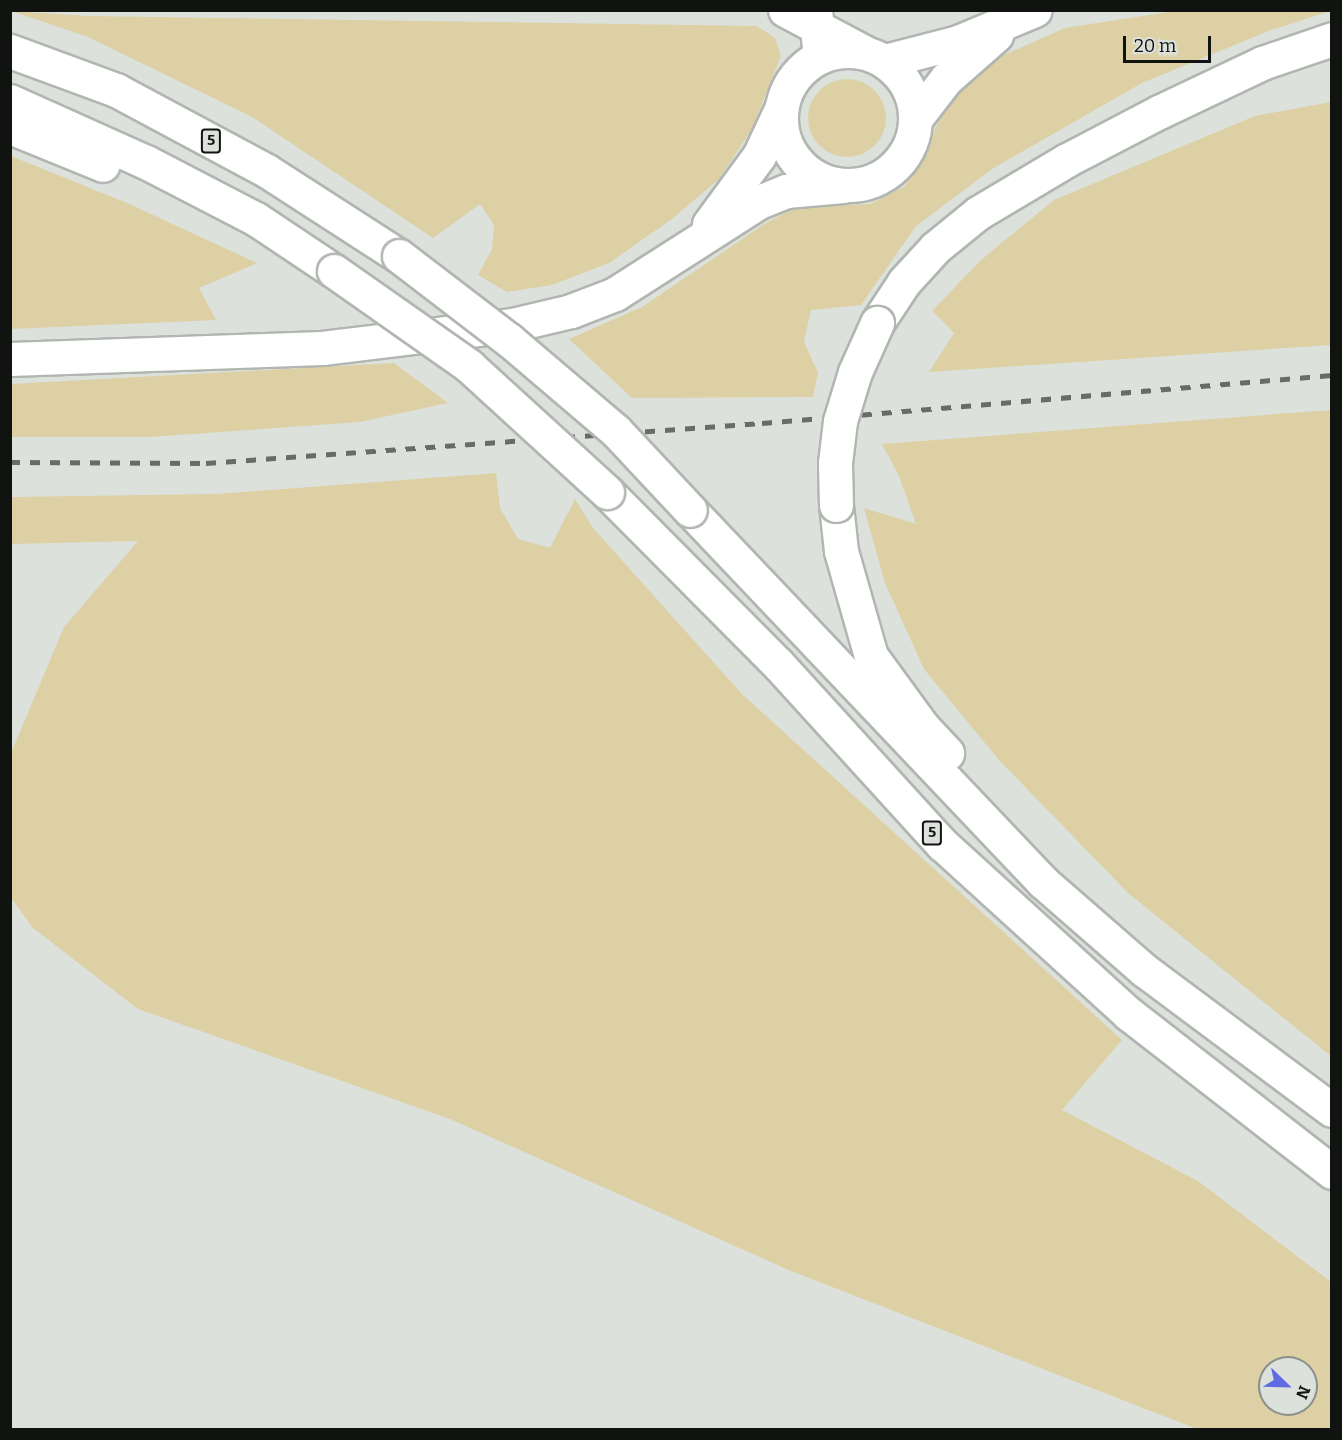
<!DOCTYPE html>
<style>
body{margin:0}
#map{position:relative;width:1342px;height:1440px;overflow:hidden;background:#dce1dc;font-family:Bitter,serif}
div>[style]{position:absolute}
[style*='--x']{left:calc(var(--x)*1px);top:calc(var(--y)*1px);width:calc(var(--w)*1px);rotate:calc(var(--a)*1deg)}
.green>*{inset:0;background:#ddd0a4}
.round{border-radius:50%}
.roads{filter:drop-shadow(2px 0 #b1b6b1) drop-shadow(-2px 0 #b1b6b1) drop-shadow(0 2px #b1b6b1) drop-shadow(0 -2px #b1b6b1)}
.street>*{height:33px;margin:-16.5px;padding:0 16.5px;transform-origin:16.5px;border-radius:16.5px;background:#fff}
.secondary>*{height:33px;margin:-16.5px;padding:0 16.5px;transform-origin:16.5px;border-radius:16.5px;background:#fff}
.secondary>.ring{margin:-16.5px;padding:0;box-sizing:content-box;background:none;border:33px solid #fff;border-radius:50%}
.highway>*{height:33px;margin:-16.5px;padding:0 16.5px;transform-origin:16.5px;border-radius:16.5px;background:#fff}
.rail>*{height:4.5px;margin-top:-2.25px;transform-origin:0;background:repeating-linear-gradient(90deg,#686b68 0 10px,transparent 0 20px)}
.bridges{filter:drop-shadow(2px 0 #b1b6b1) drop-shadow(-2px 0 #b1b6b1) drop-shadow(0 2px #b1b6b1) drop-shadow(0 -2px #b1b6b1)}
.highway-bridge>*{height:33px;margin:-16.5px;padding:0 16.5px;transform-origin:16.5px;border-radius:16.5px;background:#fff}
span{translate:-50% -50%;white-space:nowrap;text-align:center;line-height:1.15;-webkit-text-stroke:4.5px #dce1dc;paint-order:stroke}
.shield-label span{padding:2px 4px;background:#dce1dc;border:2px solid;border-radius:4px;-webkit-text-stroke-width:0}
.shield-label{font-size:15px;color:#111311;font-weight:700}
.frame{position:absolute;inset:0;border:12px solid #111311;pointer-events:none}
.north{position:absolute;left:1258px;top:1356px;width:60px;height:60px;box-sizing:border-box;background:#dce1dc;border:2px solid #8b8f8b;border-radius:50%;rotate:113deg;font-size:16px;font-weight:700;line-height:24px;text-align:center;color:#111311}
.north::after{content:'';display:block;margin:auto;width:21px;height:27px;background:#606be3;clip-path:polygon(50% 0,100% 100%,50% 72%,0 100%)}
.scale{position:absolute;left:1123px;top:36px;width:88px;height:27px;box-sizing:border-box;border:3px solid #111311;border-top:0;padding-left:8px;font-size:18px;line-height:21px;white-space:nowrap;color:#111311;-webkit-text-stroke:4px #dce1dc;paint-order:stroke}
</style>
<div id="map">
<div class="green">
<i style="clip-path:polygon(11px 11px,89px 16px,757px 26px,775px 38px,781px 56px,752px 129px,719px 179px,672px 219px,609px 263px,552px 285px,507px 292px,478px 275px,492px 249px,494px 225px,480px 204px,433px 238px,252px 117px,88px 37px)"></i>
<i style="clip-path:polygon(1175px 11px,1331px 11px,1271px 30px,1142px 83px,992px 169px,916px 226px,861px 305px,811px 310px,804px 342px,818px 373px,813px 397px,632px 398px,569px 339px,642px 307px,766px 223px,798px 206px,870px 204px,905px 186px,956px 89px,995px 59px,1065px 28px)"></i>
<i class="round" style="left:808px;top:79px;width:78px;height:78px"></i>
<i style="clip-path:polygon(1331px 102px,1331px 345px,929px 372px,954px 333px,932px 311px,981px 260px,1054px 200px,1255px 116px)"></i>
<i style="clip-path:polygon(11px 156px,127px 203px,257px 263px,199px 288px,216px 320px,11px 329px)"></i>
<i style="clip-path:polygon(394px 363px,448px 403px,360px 422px,150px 437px,11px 437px,11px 384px)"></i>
<i style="clip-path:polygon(1331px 410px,1332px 410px,1331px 1056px,1128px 893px,998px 759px,924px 669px,885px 583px,864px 508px,916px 524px,899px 476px,882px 444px)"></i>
<i style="clip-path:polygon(evenodd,496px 473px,500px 508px,518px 539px,550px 548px,575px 499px,593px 528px,741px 693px,1122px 1040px,1062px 1110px,1198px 1181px,1331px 1282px,1331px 1429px,1197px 1429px,791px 1271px,450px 1119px,138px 1009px,33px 928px,11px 898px,11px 753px,64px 627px,138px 541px,11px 544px,11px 497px,216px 494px,496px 473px,1270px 1368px,1306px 1368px,1306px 1404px,1270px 1404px,1270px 1368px)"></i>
</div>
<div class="roads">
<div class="street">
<i style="--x:815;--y:10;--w:47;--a:83.9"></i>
</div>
<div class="secondary">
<i class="ring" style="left:781px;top:51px;width:101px;height:101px"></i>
<i style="--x:885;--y:61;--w:75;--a:-14.6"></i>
<i style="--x:958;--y:42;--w:83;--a:-22.6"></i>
<i style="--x:916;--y:118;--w:49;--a:-52.4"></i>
<i style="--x:946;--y:79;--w:67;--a:-41.3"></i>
</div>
<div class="highway">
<i style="--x:785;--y:10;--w:89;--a:28"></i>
<i style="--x:10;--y:51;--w:113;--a:20.2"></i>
<i style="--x:116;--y:90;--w:171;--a:28.2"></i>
<i style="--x:267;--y:171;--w:157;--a:32.8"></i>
<i style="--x:10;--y:101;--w:149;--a:24.2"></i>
<i style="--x:146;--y:162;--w:124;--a:27.4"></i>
<i style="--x:256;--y:219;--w:94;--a:33.7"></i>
<i style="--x:10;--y:127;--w:100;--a:22.2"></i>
<i style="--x:709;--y:224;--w:84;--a:-53.7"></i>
<i style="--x:759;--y:156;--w:52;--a:-64.9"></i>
<i style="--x:877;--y:323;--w:49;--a:-56.6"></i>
<i style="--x:904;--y:282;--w:46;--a:-47.6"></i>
<i style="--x:935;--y:248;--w:55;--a:-39.1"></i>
<i style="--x:978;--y:213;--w:104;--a:-30.8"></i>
<i style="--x:1067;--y:160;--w:104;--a:-27.6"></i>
<i style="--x:1159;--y:112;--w:114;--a:-25.4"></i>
<i style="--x:1262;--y:63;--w:74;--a:-18.9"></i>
<i style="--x:10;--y:359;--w:312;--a:-2"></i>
<i style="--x:322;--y:348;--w:191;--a:-6.9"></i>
<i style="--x:512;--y:325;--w:61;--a:-13.3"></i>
<i style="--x:571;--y:311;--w:47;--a:-21.1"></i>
<i style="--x:615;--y:294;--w:171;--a:-32.6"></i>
<i style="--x:759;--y:202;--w:29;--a:-22"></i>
<i style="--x:786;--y:191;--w:57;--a:-5"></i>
<i style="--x:607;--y:492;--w:243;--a:45.2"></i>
<i style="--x:778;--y:664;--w:244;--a:47.7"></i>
<i style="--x:942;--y:844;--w:253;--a:42.3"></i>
<i style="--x:1129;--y:1014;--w:257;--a:37.9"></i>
<i style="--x:836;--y:505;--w:46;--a:83.8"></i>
<i style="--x:841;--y:551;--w:109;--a:74.1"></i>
<i style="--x:871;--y:656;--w:87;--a:53.9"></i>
<i style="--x:922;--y:726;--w:37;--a:47"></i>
<i style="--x:690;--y:510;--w:513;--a:46.5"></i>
<i style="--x:1043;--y:882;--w:134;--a:41.1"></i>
<i style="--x:1144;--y:970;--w:234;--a:36.7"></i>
</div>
</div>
<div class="rail">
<i style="--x:10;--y:462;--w:196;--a:0.3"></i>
<i style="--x:206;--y:463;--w:557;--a:-4.11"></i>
<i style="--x:762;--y:423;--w:572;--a:-4.81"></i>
</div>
<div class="bridges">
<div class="highway-bridge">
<i style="--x:399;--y:256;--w:138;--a:37.4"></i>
<i style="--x:509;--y:340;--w:140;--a:40.4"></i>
<i style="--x:616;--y:431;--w:108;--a:46.9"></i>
<i style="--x:334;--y:271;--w:165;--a:35.1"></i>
<i style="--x:469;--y:366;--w:187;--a:42.4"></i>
<i style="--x:836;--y:505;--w:42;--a:-91.4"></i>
<i style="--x:835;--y:463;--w:42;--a:-83.2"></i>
<i style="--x:840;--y:421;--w:51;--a:-73"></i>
<i style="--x:855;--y:372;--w:54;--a:-65.8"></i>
</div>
</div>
<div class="shield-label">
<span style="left:211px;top:141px">5</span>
<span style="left:932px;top:833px">5</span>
</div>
<div class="frame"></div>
<div class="north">N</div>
<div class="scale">20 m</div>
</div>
